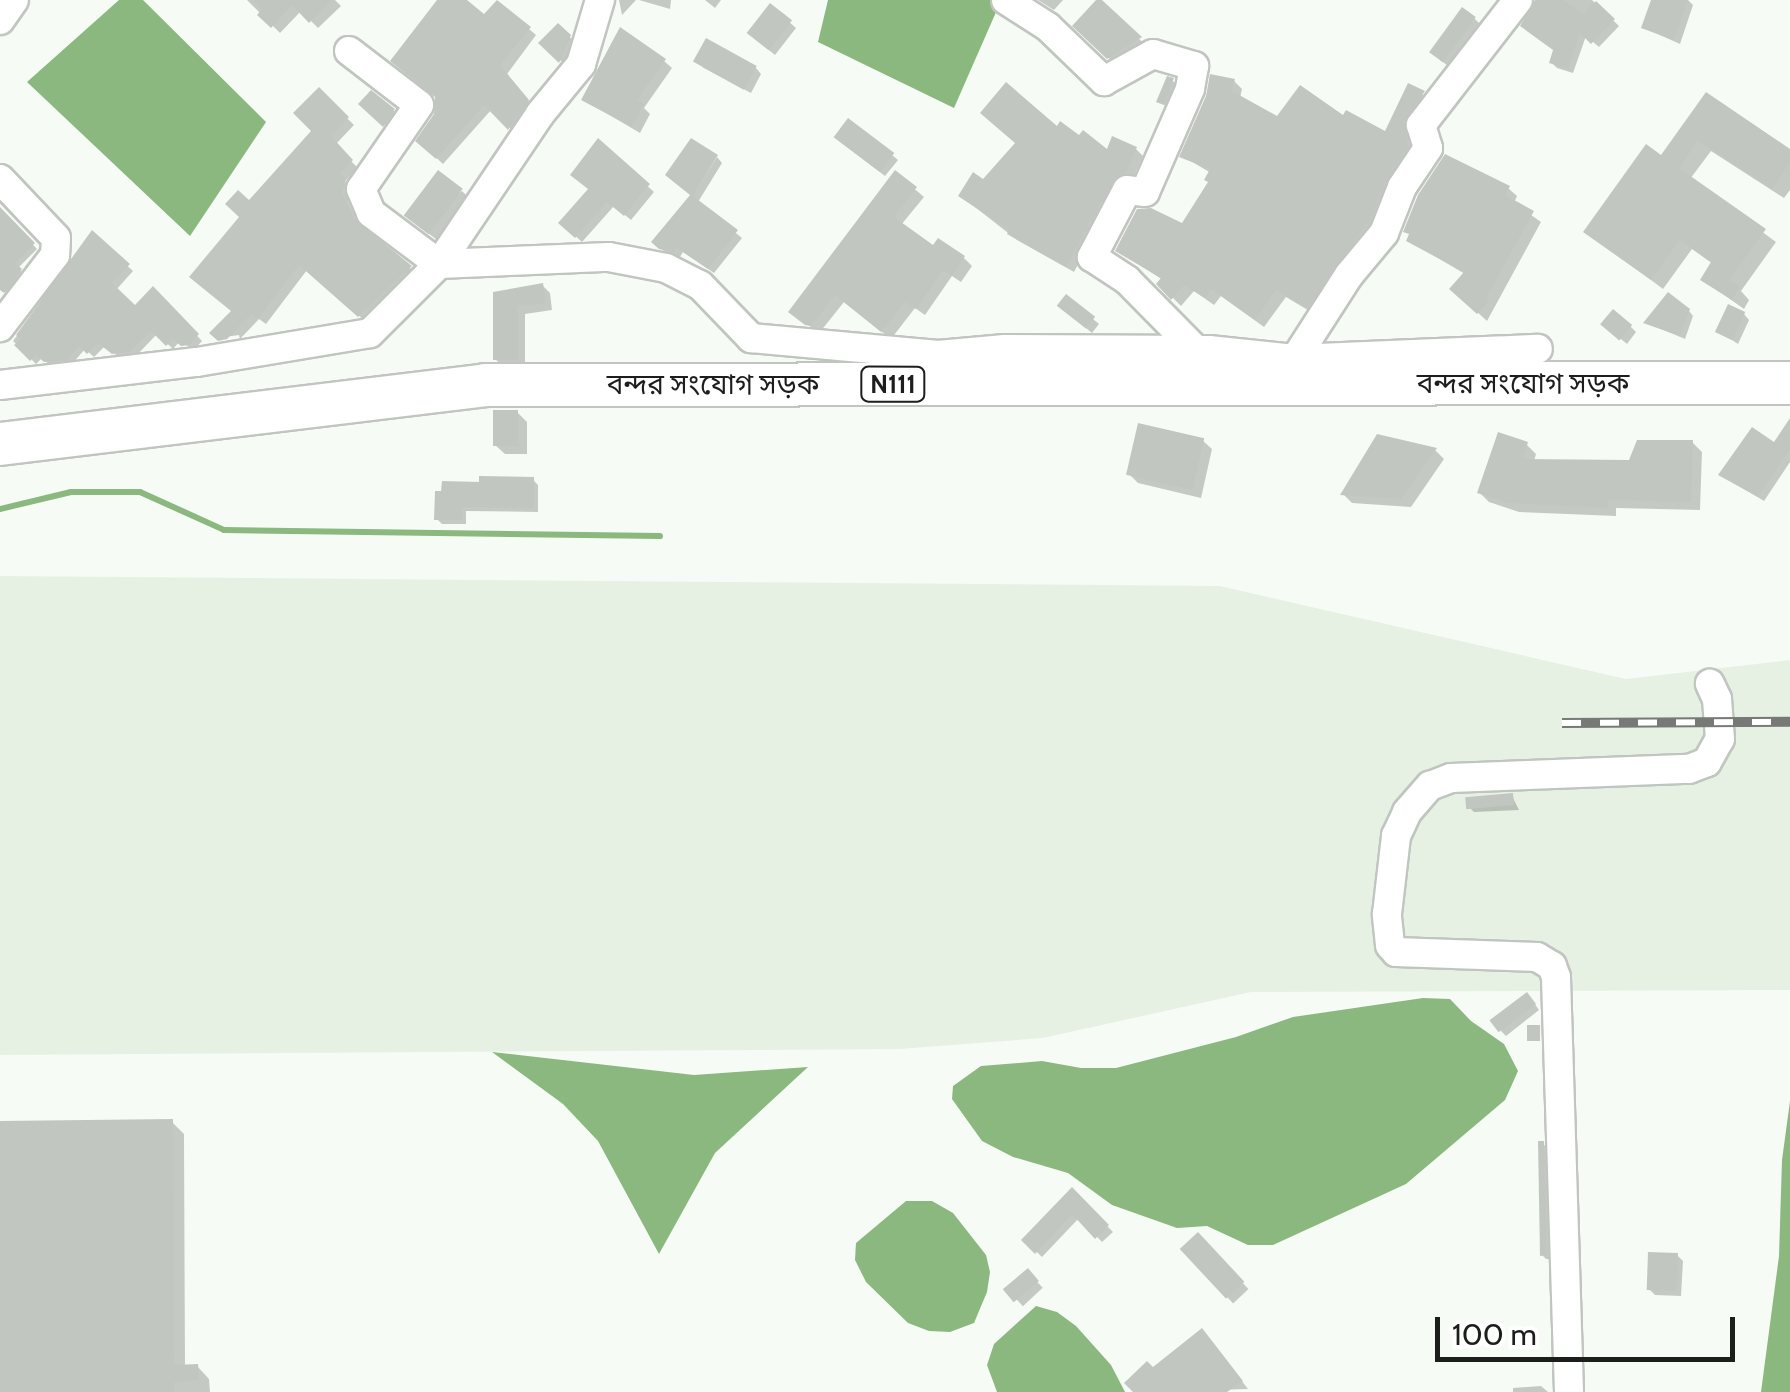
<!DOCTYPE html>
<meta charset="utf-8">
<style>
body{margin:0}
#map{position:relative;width:1790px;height:1392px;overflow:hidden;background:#f6fcf5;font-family:Cabin,"Noto Sans Bengali",sans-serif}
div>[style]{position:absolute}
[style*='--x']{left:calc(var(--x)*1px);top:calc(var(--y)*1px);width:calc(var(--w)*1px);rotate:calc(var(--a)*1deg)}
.built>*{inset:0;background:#e6f1e4}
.water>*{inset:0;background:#8bb87f}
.shadow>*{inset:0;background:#0003;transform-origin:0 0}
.stream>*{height:6px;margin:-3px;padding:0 3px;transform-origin:3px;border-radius:3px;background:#8bb87f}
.building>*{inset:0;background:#c1c7c0;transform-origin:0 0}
.roads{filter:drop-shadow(2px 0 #c0c6bf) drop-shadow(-2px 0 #c0c6bf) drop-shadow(0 2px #c0c6bf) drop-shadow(0 -2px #c0c6bf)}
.minor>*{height:28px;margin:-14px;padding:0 14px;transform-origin:14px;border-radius:14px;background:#fff}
.highway>*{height:42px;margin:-21px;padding:0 21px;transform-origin:21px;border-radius:21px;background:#fff}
.rail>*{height:10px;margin-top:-5px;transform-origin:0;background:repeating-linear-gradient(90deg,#fff 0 19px,#767975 0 38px);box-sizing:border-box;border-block:2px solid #767975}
span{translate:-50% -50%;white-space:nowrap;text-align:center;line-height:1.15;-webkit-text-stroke:10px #fff;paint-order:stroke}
.shield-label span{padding:2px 8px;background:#fff;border:2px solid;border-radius:8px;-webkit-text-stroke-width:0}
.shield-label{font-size:25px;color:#1c1e1c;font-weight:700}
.street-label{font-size:28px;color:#1c1e1c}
.scale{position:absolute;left:1435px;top:1317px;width:300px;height:45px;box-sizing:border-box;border:5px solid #1c1e1c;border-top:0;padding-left:12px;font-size:30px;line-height:35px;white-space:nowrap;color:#1c1e1c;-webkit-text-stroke:8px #fff;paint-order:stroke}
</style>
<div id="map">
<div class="built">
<i style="clip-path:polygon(0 576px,1220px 586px,1626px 679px,1790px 660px,1790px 990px,1251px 992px,1043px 1038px,900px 1049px,0 1055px)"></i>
</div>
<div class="water">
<i style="clip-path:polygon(119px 0,143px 0,266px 122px,190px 236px,27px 82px)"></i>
<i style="clip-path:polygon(828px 0,996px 0,1000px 3px,954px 108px,818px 42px)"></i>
<i style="clip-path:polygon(1423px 998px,1450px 999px,1471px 1021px,1504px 1044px,1518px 1071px,1505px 1100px,1406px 1184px,1273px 1245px,1248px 1245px,1207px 1226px,1177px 1228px,1112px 1205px,1068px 1173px,1013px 1157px,982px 1141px,952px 1099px,953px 1086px,981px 1066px,1042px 1061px,1081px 1068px,1116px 1068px,1236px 1037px,1293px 1017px)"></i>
<i style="clip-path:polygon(492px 1052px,694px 1075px,808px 1067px,715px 1153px,659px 1254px,598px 1141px,563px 1104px)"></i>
<i style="clip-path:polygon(1790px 1101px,1790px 1392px,1761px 1392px,1779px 1256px,1782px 1160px)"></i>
<i style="clip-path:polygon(906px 1201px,932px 1201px,953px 1213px,986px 1255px,990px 1272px,987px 1292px,974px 1323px,950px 1332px,929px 1331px,908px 1323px,866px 1282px,855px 1260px,856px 1243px)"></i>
<i style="clip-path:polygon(1036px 1306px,1057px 1312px,1076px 1326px,1111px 1365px,1125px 1392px,997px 1392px,987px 1365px,994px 1344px)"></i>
</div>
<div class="shadow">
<i style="clip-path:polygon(247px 0,335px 0,341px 6px,318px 28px,301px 11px,280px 33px)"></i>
<i style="clip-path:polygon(445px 0,463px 0,484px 18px,529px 29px,536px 35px,507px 74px,534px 108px,516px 134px,492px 109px,443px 164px,418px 141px,436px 115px)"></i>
<i style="clip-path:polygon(619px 0,636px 0,622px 15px)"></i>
<i style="clip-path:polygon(639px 0,671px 0,670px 9px)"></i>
<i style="clip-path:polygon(705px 0,721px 0,715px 8px)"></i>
<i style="clip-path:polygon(1038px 0,1063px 0,1054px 10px)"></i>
<i style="clip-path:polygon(1537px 0,1592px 0,1619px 26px,1599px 47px,1586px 36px,1573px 73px,1557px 68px,1551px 62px,1555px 51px)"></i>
<i style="clip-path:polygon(1654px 0,1688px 0,1693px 5px,1680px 44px,1644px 28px)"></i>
<i style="clip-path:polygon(1099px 1px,1152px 51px,1121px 70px,1076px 26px)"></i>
<i style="clip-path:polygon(771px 6px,796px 28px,775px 55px,755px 39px)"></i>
<i style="clip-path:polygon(1474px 18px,1480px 24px,1451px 68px,1440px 60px)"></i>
<i style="clip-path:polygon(558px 26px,576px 43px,566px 66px,542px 43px)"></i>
<i style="clip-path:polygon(664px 61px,672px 68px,644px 108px,650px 114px,640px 133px,584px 100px)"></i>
<i style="clip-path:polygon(702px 67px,756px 68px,761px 74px,751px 93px)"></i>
<i style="clip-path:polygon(1173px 81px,1178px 86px,1170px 109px,1159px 101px)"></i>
<i style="clip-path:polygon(1234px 81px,1242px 89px,1240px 98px,1278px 120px,1344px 119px,1386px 135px,1409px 86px,1432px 101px,1415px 156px,1379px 227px,1316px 315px,1286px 297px,1264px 327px,1221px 296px,1214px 305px,1194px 291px,1181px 306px,1159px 284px,1163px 280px,1118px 251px,1183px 226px,1210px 183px,1211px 173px,1182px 156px)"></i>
<i style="clip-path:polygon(319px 91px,354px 125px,335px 145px,358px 168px,345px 181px,352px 188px,348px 201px,360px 227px,417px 274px,366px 322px,307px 270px,266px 324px,259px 319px,240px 339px,239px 335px,218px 338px,233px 311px,250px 204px,315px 131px)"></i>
<i style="clip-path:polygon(1707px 96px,1790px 152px,1790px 190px,1784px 198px,1711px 151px,1690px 179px,1776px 242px,1741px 291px,1749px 300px,1744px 309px,1703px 280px,1713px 264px,1692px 249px,1663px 289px,1587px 232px,1662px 158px)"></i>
<i style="clip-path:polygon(362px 104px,394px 111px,399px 116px,390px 130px)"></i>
<i style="clip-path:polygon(1057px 130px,1108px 153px,1136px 149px,1143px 156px,1132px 180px,1118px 189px,1074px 272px,1017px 240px,961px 196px,984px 182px,1017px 143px)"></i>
<i style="clip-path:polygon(599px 142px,654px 192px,631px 220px,614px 206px,582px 242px,561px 223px,591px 190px)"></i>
<i style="clip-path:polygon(842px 143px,892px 155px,898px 160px,885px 176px)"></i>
<i style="clip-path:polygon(717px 157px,722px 163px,698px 202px,742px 238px,714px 273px,683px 252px,680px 257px,667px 254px,654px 242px,693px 195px)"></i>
<i style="clip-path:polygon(896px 173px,924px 197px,901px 225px,934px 249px,964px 258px,972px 266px,961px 282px,952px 276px,925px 315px,915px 308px,891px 339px,844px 302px,820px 332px,799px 320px)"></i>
<i style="clip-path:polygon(1508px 188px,1517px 196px,1514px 203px,1541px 222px,1487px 321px,1452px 289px,1465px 274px,1409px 241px)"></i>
<i style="clip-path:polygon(462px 191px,471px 200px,440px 242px,417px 225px)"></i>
<i style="clip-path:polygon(5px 215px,37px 249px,18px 268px,25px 275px,9px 295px,0 287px,0 221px)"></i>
<i style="clip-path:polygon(93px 234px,133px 271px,116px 290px,135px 309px,153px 289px,202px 341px,194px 350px,180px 341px,173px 349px,157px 334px,136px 356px,120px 358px,105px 346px,94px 357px,85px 349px,72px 364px,51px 366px,42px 358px,36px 364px,13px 341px)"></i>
<i style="clip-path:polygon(542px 285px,550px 293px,552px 310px,525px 314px,525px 367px,504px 367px,495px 359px,496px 294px)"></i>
<i style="clip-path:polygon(1689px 311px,1693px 316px,1685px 339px,1647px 323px)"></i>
<i style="clip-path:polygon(1066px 312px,1093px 319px,1099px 324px,1092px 333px)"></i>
<i style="clip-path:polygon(1744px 314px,1749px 320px,1738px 344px,1718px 331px)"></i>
<i style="clip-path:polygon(1631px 327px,1636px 332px,1627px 344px,1610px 330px)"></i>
<i style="clip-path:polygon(517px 412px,527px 422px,527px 454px,505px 454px,495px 445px)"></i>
<i style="clip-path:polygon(1378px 436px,1435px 450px,1444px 459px,1411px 507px,1352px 503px,1343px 494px)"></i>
<i style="clip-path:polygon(1202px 440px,1212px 449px,1201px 498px,1138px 483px,1129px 474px)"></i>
<i style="clip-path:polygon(1790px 440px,1790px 462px,1764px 501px,1721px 475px)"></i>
<i style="clip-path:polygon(1692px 442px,1702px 452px,1700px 510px,1616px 508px,1616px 516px,1519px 512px,1489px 502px,1480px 493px,1527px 445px,1536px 454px,1534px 461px,1631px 463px)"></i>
<i style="clip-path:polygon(533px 480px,538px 485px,538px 512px,466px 511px,466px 524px,442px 524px,437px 519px,444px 483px)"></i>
<i style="clip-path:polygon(1512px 796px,1519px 810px,1474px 812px,1468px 806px)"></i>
<i style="clip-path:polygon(1532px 1000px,1539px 1010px,1506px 1036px,1500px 1030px)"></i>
<i style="clip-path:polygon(172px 1122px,184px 1134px,185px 1367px,197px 1366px,209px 1379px,210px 1392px,0 1392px,0 1123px)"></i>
<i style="clip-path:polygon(1543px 1144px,1547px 1148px,1550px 1259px,1546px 1259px,1542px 1255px)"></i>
<i style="clip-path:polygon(1072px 1190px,1113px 1232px,1102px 1242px,1079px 1218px,1042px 1257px,1024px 1240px)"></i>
<i style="left:1198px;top:1235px;width:74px;height:21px;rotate:47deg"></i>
<i style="clip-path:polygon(1677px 1255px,1683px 1261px,1681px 1296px,1655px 1295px,1649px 1289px)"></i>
<i style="left:1027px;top:1271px;width:23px;height:27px;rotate:47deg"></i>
<i style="clip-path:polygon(1209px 1338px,1248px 1389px,1138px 1392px,1153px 1370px)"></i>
<i style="clip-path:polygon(1541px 1386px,1548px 1392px,1513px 1392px,1513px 1388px)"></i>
</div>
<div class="stream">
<i style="--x:0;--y:509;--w:73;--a:-13.5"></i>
<i style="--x:71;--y:492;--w:69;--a:0"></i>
<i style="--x:140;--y:492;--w:92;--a:24.3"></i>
<i style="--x:224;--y:530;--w:436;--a:0.8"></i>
</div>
<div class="building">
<i style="clip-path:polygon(254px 0,332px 0,309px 23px,292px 5px,271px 28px,257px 15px,262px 9px)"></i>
<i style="clip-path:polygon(437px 0,467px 0,484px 14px,497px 0,531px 27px,500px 65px,529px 100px,508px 130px,484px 105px,436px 159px,415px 141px,434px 114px,435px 97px,390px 61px)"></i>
<i style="clip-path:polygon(1096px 0,1102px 0,1142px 37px,1107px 59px,1072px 26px)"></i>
<i style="clip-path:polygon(1535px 0,1564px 0,1583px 14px,1596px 1px,1615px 19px,1591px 44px,1580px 33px,1568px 69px,1549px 63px,1553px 50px,1520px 26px)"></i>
<i style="clip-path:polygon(1651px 0,1688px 0,1674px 40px,1641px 28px)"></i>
<i style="left:770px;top:3px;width:28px;height:38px;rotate:38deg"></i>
<i style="left:1462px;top:7px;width:17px;height:56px;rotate:36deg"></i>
<i style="clip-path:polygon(558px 23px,571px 35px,559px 63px,538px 43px)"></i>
<i style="clip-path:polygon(620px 27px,666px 59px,637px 100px,644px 104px,632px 127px,581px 100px)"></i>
<i style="left:706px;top:38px;width:58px;height:27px;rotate:29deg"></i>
<i style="clip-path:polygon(1210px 74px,1235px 79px,1232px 91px,1277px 116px,1300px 85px,1343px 115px,1346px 110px,1385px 131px,1408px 83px,1425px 91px,1404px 121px,1408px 146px,1386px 180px,1371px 218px,1307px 308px,1276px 290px,1255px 320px,1211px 289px,1205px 298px,1184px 285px,1171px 300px,1156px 284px,1161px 278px,1115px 251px,1137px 209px,1151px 208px,1182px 223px,1208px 182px,1204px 180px,1210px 169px,1179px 157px,1206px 96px)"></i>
<i style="clip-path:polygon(1167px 76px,1174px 78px,1164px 105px,1156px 102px)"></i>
<i style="clip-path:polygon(1006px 82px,1057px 126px,1060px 121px,1079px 135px,1083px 130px,1107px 149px,1112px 136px,1137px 147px,1126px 173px,1112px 182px,1066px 267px,1007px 234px,1009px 230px,958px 196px,973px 172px,983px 179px,1015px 143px,980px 113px)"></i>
<i style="clip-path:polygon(319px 87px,349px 117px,331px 136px,353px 160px,340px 173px,346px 179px,342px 193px,355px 220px,412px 266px,358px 317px,299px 265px,258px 319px,251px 314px,227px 339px,218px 341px,209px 333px,231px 311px,189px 277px,239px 217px,225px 204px,238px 190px,249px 200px,311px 131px,293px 113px)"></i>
<i style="clip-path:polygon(371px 90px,395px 109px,383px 127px,358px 104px)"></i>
<i style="clip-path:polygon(1706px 92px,1790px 149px,1790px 162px,1772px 189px,1698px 141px,1679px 168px,1766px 229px,1729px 280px,1740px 287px,1732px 300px,1700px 280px,1711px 262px,1680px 240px,1651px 280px,1583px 232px,1646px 144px,1661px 155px)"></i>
<i style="left:848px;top:118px;width:58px;height:24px;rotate:37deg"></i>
<i style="clip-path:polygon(598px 138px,650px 184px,624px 216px,607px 202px,575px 238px,558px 223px,588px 189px,570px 175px)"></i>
<i style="clip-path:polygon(691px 138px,718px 155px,693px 196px,738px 230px,708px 269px,677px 248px,673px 252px,659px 249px,651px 242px,690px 195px,665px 175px)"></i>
<i style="clip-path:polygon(1445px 154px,1510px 186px,1505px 195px,1534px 211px,1486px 298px,1489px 301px,1477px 314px,1449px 289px,1464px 272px,1406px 241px,1409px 234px,1403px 232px,1418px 195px)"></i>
<i style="left:438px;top:170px;width:31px;height:57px;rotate:37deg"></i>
<i style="clip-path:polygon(895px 170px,917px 187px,894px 217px,933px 245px,938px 238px,965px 256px,952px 276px,943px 270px,916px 309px,905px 302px,881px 332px,835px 295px,811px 326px,805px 325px,788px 312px)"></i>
<i style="clip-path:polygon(0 207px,35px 243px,15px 263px,22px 269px,4px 293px,0 290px)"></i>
<i style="clip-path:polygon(92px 230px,130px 264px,112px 283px,135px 305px,153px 286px,199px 334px,189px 345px,181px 346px,173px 339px,166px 346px,151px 331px,130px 352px,112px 354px,98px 343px,87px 354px,79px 346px,67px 360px,44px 362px,36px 355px,30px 361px,14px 345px,21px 339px,16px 335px)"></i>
<i style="clip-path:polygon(543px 283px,546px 303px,518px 306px,518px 360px,493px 360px,493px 292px)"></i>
<i style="clip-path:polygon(1668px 292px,1690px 309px,1680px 336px,1643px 323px)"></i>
<i style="left:1066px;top:294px;width:37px;height:15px;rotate:38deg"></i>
<i style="left:1728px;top:304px;width:19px;height:31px;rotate:25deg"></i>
<i style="left:1613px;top:309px;width:25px;height:20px;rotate:40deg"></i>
<i style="left:493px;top:410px;width:25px;height:36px"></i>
<i style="clip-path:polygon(1790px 418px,1790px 449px,1758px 497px,1718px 475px,1752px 427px,1774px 442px)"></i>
<i style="left:1138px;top:423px;width:68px;height:53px;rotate:13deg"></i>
<i style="clip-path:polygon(1498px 432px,1528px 442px,1523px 459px,1629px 460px,1637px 440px,1693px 440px,1691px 502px,1608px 500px,1608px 508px,1508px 503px,1477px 493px)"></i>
<i style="clip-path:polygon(1377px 434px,1437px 448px,1401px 499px,1340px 495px)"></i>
<i style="clip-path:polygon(479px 476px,534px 477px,534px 508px,462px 507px,462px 520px,434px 520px,435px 491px,441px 491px,442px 481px,479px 482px)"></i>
<i style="left:1513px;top:793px;width:12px;height:48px;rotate:85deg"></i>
<i style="left:1527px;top:992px;width:15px;height:47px;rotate:53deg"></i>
<i style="left:1527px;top:1025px;width:13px;height:16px"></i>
<i style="clip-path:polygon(173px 1119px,174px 1365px,198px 1364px,199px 1380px,174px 1382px,174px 1392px,0 1392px,0 1121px)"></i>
<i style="clip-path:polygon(1538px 1141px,1544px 1141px,1547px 1255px,1540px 1256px)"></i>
<i style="clip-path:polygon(1072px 1187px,1109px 1225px,1095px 1239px,1072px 1214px,1035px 1254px,1021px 1240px)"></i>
<i style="left:1198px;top:1232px;width:68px;height:25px;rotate:47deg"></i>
<i style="left:1648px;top:1252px;width:30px;height:38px;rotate:2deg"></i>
<i style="left:1028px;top:1268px;width:17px;height:33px;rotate:50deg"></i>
<i style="clip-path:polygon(1202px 1328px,1243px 1381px,1227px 1392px,1133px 1392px,1124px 1383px,1147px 1361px,1153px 1367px)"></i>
</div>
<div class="roads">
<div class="minor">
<i style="--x:1006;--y:0;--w:50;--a:32.7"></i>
<i style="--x:1048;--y:27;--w:78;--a:44"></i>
<i style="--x:1104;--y:81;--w:56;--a:-28.9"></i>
<i style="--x:1153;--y:54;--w:43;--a:16.3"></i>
<i style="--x:1194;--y:66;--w:23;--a:100"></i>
<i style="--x:1190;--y:89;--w:112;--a:113.6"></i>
<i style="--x:1145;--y:192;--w:18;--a:-174"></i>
<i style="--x:1127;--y:190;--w:76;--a:117.6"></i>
<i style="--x:1092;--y:257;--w:42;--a:33.3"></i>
<i style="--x:1127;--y:280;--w:98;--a:45.4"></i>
<i style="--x:0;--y:20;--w:24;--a:-55"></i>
<i style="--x:349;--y:51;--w:88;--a:37.6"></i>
<i style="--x:419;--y:105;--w:102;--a:124.6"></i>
<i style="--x:361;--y:189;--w:26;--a:67"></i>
<i style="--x:371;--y:213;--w:85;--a:36.9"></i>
<i style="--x:439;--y:264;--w:170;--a:-2.4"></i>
<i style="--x:609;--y:257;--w:58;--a:10.9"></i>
<i style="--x:666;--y:268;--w:38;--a:27"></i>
<i style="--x:700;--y:285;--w:74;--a:46.1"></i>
<i style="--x:751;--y:338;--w:188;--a:5.2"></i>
<i style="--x:938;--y:355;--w:67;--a:-5.1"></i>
<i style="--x:1005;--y:349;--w:204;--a:0.3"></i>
<i style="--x:1209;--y:350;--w:86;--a:6"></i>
<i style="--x:1295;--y:359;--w:243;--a:-2.4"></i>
<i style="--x:0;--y:179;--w:81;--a:46.5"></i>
<i style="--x:56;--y:238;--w:17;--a:93"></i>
<i style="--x:55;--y:255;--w:91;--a:127.4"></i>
<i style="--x:1295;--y:359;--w:100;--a:-57.3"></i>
<i style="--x:1349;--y:275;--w:55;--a:-50.2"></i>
<i style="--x:1384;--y:233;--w:49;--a:-68.6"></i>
<i style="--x:1402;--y:187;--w:47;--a:-56.3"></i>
<i style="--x:1428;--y:148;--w:24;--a:-107"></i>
<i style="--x:1421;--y:125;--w:158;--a:-52.2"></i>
<i style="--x:0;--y:385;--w:198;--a:-6.7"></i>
<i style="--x:197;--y:362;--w:175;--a:-9.5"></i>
<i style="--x:370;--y:333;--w:98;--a:-45"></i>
<i style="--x:439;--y:264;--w:181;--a:-56"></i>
<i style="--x:540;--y:114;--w:65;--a:-50.6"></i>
<i style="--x:581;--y:64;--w:67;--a:-73.5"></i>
<i style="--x:1569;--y:1392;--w:415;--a:-91.8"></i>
<i style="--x:1556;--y:977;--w:12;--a:-110"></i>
<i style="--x:1552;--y:966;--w:17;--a:-149"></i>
<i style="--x:1537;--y:957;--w:141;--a:-178"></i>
<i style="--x:1396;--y:952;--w:9;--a:-131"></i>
<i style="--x:1390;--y:945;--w:31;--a:-96"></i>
<i style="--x:1387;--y:914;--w:79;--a:-83.4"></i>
<i style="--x:1396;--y:836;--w:26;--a:-65"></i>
<i style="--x:1407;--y:812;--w:35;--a:-49"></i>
<i style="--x:1430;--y:786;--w:22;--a:-21"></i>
<i style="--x:1451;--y:778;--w:238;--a:-2.2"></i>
<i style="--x:1689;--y:769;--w:19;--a:-21"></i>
<i style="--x:1707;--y:762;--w:26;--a:-61"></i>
<i style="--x:1720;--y:739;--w:40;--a:-94.3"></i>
<i style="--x:1717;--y:699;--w:17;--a:-115"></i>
</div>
<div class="highway">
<i style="--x:0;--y:444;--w:489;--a:-6.9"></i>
<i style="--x:485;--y:385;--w:1305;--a:-0.09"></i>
</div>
</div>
<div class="rail">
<i style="--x:1562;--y:723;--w:228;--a:-0.3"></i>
</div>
<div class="shield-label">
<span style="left:893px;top:384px">N111</span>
</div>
<div class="street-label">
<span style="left:1523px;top:383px">বন্দর সংযোগ সড়ক</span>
<span style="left:713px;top:384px">বন্দর সংযোগ সড়ক</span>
</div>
<div class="scale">100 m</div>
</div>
